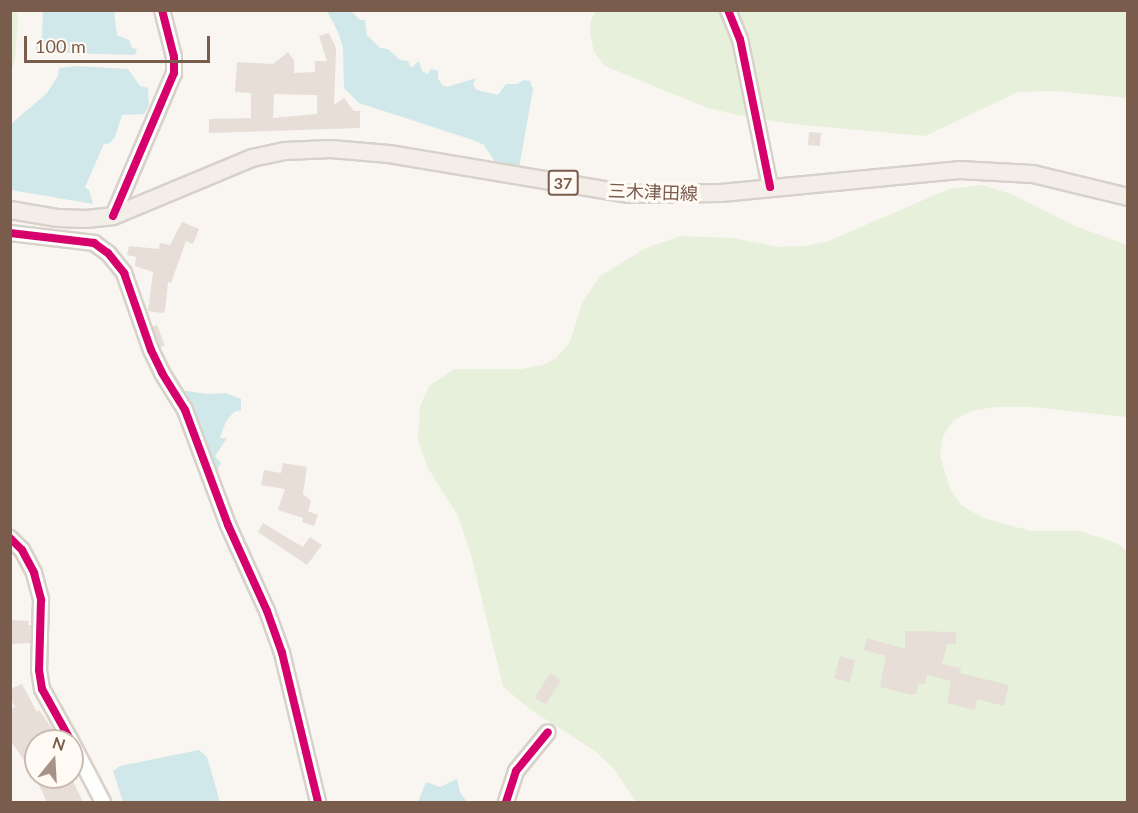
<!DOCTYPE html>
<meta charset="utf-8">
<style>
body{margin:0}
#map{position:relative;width:1138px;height:813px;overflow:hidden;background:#f9f5f0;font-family:Lato,"Noto Sans JP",sans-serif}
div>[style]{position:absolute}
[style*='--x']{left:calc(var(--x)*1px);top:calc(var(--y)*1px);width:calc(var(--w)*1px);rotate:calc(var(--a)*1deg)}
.green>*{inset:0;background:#e7f0db}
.water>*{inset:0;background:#d0e8ea}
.building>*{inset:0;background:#e6ded7;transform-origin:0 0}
.roads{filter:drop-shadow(2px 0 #d7d1cb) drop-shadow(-2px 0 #d7d1cb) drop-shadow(0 2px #d7d1cb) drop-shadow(0 -2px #d7d1cb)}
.minor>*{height:14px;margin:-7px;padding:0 7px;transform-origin:7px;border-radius:7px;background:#fefefd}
.major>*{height:16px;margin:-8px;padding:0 8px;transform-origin:8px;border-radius:8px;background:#f3eee8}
.cycleway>*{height:8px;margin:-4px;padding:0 4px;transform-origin:4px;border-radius:4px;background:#d6006c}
span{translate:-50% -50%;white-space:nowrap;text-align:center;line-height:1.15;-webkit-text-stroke:6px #fffaf3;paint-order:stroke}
.shield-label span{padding:2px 4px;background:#fffaf3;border:2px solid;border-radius:4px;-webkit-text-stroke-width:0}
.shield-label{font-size:16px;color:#7a5c4d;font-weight:700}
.street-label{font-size:18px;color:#7a5c4d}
.frame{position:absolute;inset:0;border:12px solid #7a5c4d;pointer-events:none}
.north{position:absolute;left:24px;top:729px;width:60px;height:60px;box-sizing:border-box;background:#fffaf3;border:2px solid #cabbb1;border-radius:50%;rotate:18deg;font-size:16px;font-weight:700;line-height:24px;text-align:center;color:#7a5c4d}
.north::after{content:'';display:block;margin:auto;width:21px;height:27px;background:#a69286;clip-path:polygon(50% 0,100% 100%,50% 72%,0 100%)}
.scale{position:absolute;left:24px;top:36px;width:186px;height:27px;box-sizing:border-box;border:3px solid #7a5c4d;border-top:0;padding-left:8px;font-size:18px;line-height:21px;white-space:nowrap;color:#7a5c4d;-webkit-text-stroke:4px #fffaf3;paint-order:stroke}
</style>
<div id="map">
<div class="green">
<i style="clip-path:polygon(11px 10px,17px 11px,18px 20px,15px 60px,11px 74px)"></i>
<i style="clip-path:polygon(597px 10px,1127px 11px,1127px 98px,1056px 91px,1018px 92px,925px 136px,793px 124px,737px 115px,705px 107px,605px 66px,594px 52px,590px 34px,591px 19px)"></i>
<i style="clip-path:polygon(982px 185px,1014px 195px,1075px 226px,1127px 245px,1127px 417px,1032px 407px,995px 407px,971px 411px,954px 420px,943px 436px,940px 456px,950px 488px,961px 505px,983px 518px,1031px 531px,1080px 531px,1116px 543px,1127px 551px,1127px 802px,636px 802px,614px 769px,595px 751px,528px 708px,503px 686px,471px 555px,458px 516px,427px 466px,418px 440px,420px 407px,429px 386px,455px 369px,521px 369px,543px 365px,556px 358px,570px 342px,582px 303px,600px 276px,646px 248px,681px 236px,732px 238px,778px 247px,805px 246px,826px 242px,949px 189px)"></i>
</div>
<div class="water">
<i style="clip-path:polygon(43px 11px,114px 11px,117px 35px,129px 40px,132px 48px,137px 49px,135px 55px,36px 52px,36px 42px,42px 36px)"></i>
<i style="clip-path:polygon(327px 11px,351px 11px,360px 20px,365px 20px,367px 35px,380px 48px,388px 49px,400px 60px,408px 61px,411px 68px,419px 61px,422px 71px,428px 74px,431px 69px,438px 71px,438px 78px,442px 85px,447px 87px,476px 78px,473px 85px,477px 90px,498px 95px,506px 84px,517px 84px,524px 80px,530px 81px,533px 89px,519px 168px,495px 162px,484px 145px,473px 140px,359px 103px,344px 88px,343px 48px,338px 32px)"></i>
<i style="clip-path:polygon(76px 66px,128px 69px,140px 86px,148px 88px,149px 105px,144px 114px,122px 115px,115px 137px,110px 143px,104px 144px,85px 187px,89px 190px,93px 204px,11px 190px,11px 124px,47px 93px,58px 76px,59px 68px)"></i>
<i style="clip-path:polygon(180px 390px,207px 394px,226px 393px,241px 399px,241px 410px,234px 412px,226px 421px,220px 438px,227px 438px,215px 456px,221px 463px,215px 474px)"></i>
<i style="clip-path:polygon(199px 750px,207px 757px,220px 802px,123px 802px,113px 771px,120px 766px)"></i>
<i style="clip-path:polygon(457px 779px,460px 792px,467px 802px,418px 802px,426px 782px,440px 787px)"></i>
</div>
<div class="building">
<i style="clip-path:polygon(evenodd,329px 33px,336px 48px,334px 105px,344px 98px,354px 111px,360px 111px,360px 128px,209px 133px,209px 119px,251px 118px,251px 93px,235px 92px,237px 62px,273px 64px,288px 52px,294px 61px,294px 73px,315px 72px,315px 61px,327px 61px,319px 36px,329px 33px,274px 94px,317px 95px,317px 114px,273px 118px,274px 94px)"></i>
<i style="left:809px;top:132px;width:12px;height:13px;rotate:5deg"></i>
<i style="clip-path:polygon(182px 222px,199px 229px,193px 244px,186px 241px,171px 283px,168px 282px,165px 311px,162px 313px,148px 311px,153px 272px,135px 266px,136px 257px,127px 255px,129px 246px,159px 249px,160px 243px,170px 245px)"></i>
<i style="left:157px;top:325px;width:22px;height:5px;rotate:69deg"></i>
<i style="clip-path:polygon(283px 463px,307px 467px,303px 494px,311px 501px,308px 511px,318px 515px,314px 526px,302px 522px,303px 518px,278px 510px,285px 489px,261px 485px,264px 470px,281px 473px)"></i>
<i style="clip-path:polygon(263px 523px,303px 547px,310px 537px,322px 545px,307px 565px,258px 532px)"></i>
<i style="clip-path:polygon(10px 620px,29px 621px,28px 625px,31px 625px,31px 643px,10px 644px)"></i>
<i style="clip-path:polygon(905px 631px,956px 632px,956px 644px,947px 644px,942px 664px,961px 668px,960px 673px,1009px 685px,1004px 706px,977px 699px,975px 710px,947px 703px,951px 681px,927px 675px,925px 684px,919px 683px,916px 694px,912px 695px,880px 687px,886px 656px,864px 650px,867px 638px,905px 649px)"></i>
<i style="left:840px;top:656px;width:16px;height:23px;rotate:15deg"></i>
<i style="left:550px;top:673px;width:13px;height:29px;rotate:32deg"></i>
<i style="clip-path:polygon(22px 684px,37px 712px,39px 710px,61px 741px,36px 741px,36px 760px,28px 766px,10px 740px,10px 710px,15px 707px,10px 698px,10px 689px)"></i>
<i style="clip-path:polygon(47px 777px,71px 777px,83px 802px,47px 802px,37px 781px)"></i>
</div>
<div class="roads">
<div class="minor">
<i style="--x:728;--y:10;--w:31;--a:68"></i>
<i style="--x:740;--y:39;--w:151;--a:78.5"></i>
<i style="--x:113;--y:216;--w:155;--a:-66.9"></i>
<i style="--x:174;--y:73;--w:16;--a:-90"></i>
<i style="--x:174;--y:57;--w:49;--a:-104.3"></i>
<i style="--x:10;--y:233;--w:85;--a:6.8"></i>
<i style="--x:94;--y:243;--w:17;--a:36"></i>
<i style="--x:108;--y:253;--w:26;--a:51"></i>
<i style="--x:124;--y:273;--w:82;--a:70.7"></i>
<i style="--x:151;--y:350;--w:25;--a:64"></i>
<i style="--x:162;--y:373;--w:44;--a:58.1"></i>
<i style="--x:185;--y:410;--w:123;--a:69.5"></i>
<i style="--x:228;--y:525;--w:94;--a:65.6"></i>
<i style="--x:267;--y:611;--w:45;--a:70.3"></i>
<i style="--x:282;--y:653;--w:153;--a:76.4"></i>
<i style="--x:10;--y:538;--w:17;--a:45"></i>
<i style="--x:22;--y:550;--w:26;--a:62"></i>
<i style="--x:34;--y:573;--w:28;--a:75"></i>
<i style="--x:41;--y:600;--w:70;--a:91.6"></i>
<i style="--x:39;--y:670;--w:19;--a:81"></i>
<i style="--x:42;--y:689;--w:60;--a:60.9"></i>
<i style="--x:72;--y:743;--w:67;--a:62.3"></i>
<i style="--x:506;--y:802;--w:33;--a:-72"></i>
<i style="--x:516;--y:771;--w:50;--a:-50.6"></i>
</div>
<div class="major">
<i style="--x:10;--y:210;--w:49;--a:9.5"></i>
<i style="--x:58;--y:218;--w:28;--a:2"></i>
<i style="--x:86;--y:219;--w:27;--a:-6"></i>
<i style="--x:113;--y:216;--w:151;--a:-22.6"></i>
<i style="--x:252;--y:158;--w:34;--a:-12"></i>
<i style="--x:285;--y:151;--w:46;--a:-2.5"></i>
<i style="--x:331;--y:149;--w:58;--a:4.9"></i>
<i style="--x:389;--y:154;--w:242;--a:9.5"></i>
<i style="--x:628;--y:194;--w:93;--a:-0.6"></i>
<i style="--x:721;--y:193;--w:239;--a:-5.5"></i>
<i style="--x:959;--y:170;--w:74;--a:3.1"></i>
<i style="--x:1033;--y:174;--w:98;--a:13.6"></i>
</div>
</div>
<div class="cycleway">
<i style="--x:728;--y:10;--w:31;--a:68"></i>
<i style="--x:740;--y:39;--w:151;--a:78.5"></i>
<i style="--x:113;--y:216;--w:155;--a:-66.9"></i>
<i style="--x:174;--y:73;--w:16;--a:-90"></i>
<i style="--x:174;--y:57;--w:49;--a:-104.3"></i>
<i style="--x:10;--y:233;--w:85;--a:6.8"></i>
<i style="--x:94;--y:243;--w:17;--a:36"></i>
<i style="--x:108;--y:253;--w:26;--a:51"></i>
<i style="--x:124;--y:273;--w:82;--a:70.7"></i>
<i style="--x:151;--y:350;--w:25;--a:64"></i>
<i style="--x:162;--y:373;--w:44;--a:58.1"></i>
<i style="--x:185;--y:410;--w:123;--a:69.5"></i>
<i style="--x:228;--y:525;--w:94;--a:65.6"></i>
<i style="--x:267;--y:611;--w:45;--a:70.3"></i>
<i style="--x:282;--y:653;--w:153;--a:76.4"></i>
<i style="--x:10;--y:538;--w:17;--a:45"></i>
<i style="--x:22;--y:550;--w:26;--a:62"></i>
<i style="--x:34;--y:573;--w:28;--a:75"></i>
<i style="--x:41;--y:600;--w:70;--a:91.6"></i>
<i style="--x:39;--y:670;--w:19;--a:81"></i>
<i style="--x:42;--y:689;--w:60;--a:60.9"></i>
<i style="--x:506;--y:802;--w:33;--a:-72"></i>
<i style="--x:516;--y:771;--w:50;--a:-50.6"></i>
</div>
<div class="shield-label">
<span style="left:563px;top:183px">37</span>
</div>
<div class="street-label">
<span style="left:653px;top:192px;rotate:2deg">三木津田線</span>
</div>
<div class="frame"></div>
<div class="north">N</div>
<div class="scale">100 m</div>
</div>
